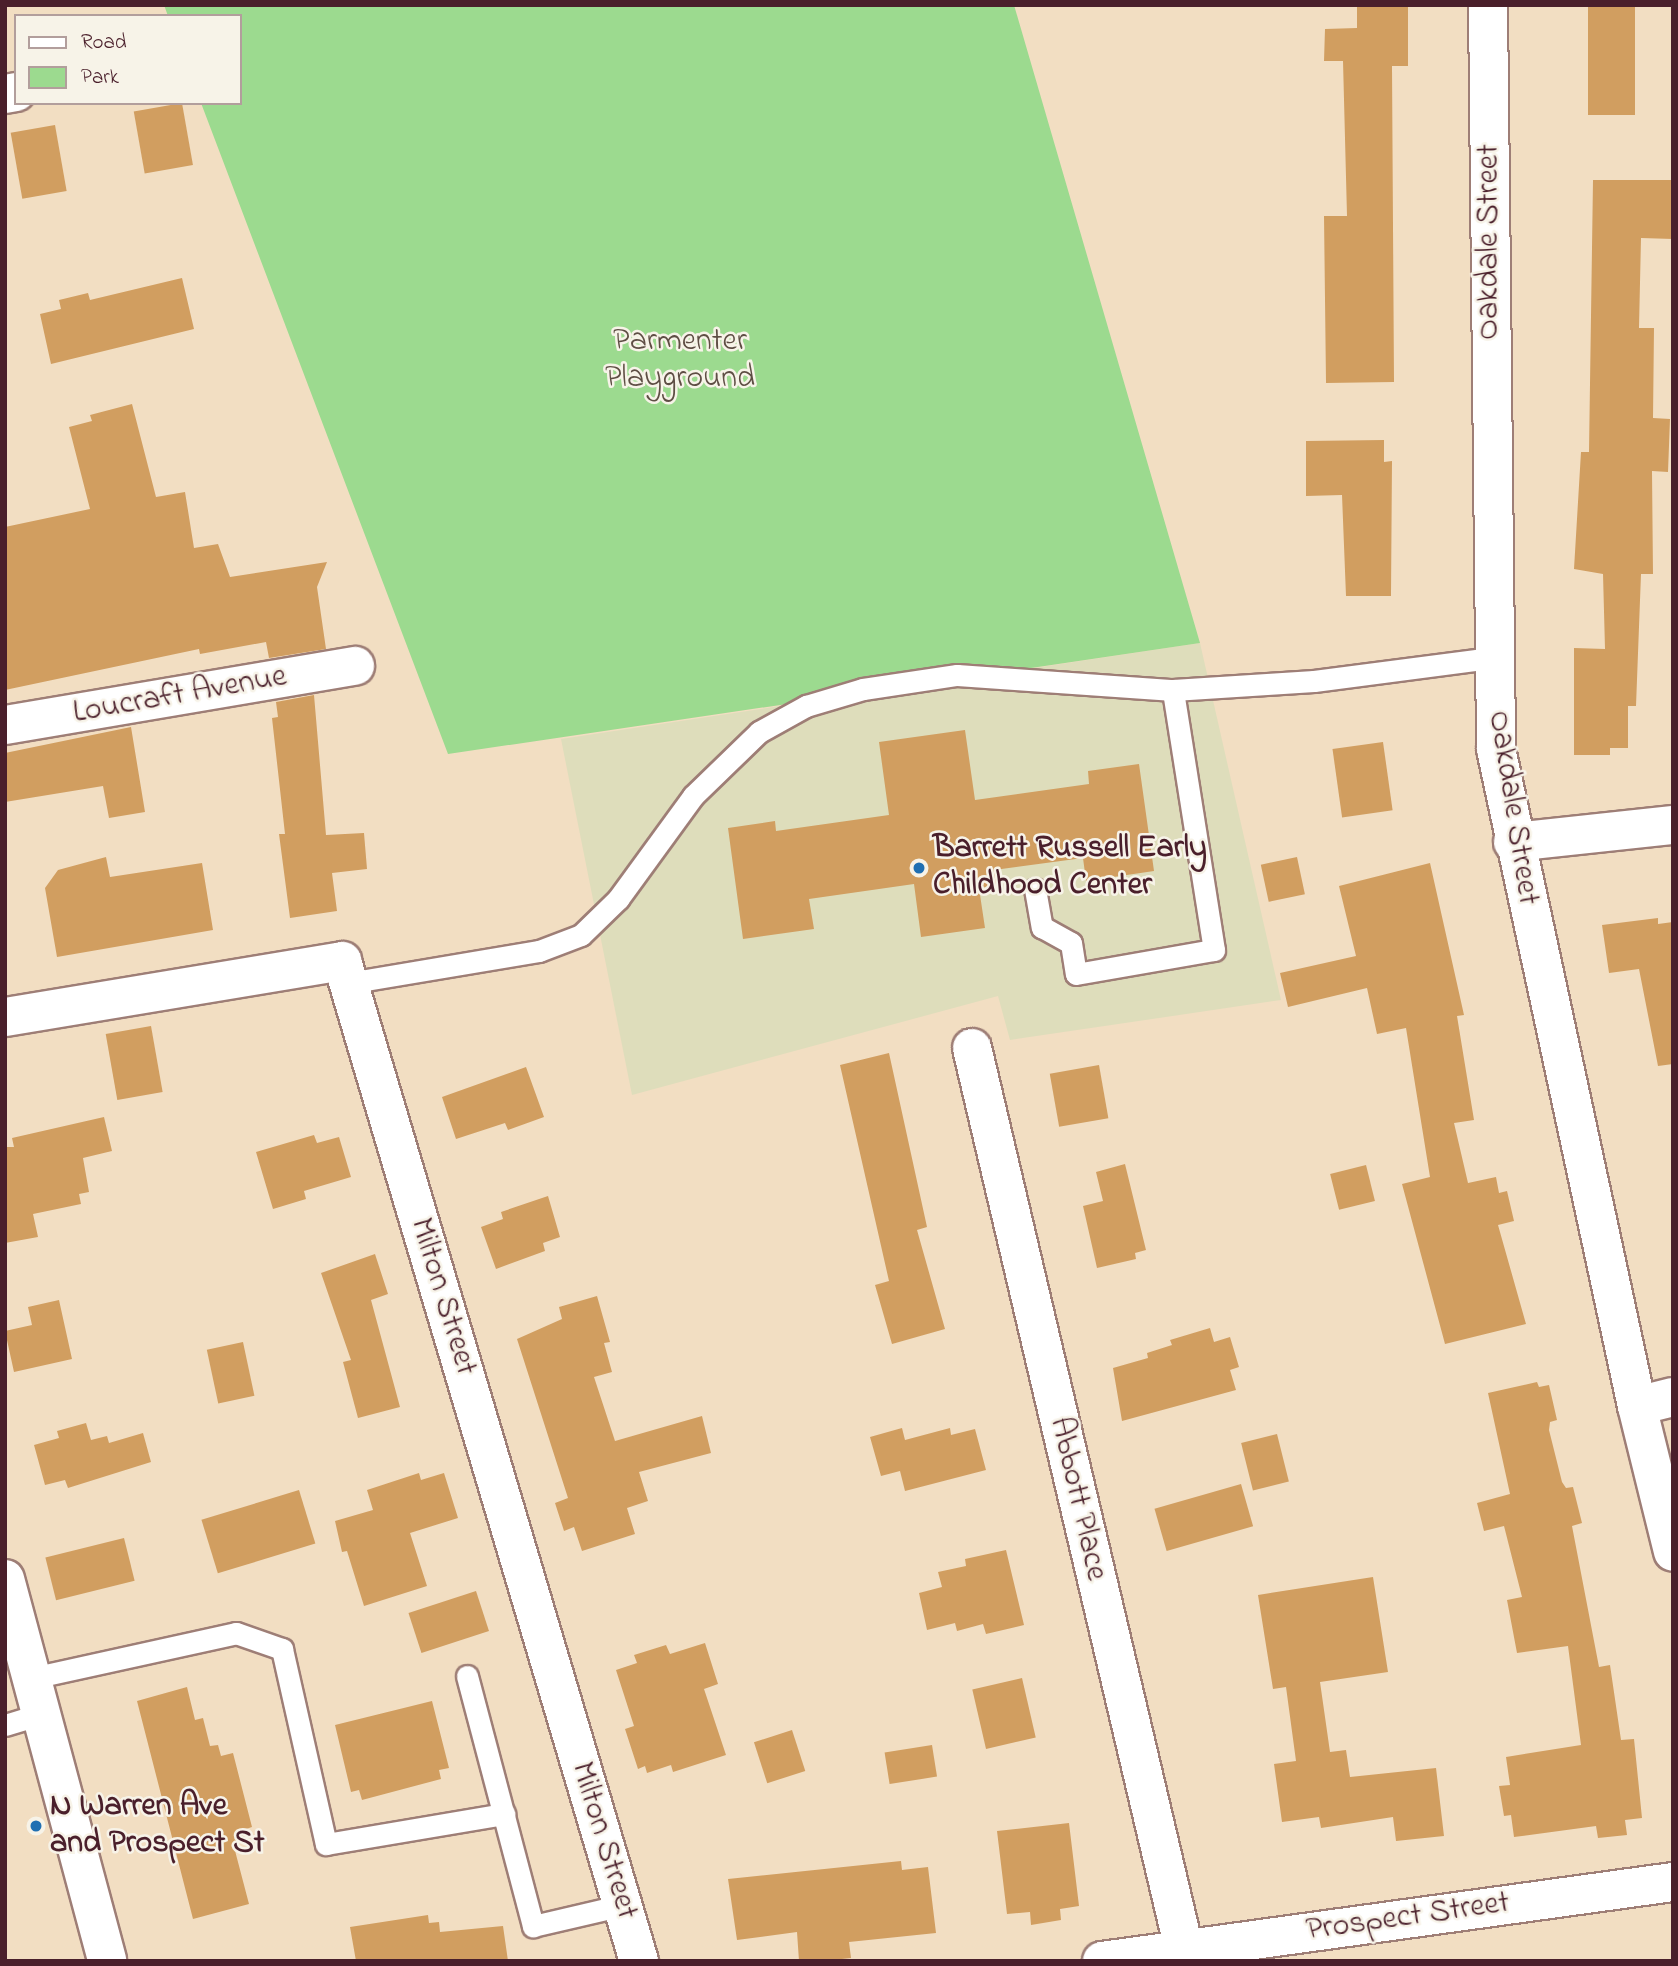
<!DOCTYPE html>
<style>
body{margin:0}
#map{position:relative;width:1678px;height:1966px;overflow:hidden;background:#f2dec2;font-family:"Indie Flower",sans-serif}
div>[style]{position:absolute}
[style*='--x']{left:calc(var(--x)*1px);top:calc(var(--y)*1px);width:calc(var(--w)*1px);rotate:calc(var(--a)*1deg)}
.built>*{inset:0;background:#deddbb}
.green>*{inset:0;background:#9cda8f}
.building>*{inset:0;background:#d19e60;transform-origin:0 0}
.roads{filter:drop-shadow(2px 0 #9e7e76) drop-shadow(-2px 0 #9e7e76) drop-shadow(0 2px #9e7e76) drop-shadow(0 -2px #9e7e76)}
.service>*{height:21px;margin:-10.5px;padding:0 10.5px;transform-origin:10.5px;border-radius:10.5px;background:#fff}
.minor>*{height:38px;margin:-19px;padding:0 19px;transform-origin:19px;border-radius:19px;background:#fff}
.tertiary>*{height:38px;margin:-19px;padding:0 19px;transform-origin:19px;border-radius:19px;background:#fff}
.dots>*{width:19px;height:19px;translate:-50% -50%;box-sizing:border-box;border:4px solid #f7f3e8;border-radius:50%}
span{translate:-50% -50%;white-space:nowrap;text-align:center;line-height:1.15;-webkit-text-stroke:5px #f7f3e8;paint-order:stroke}
.street-label{font-size:32px;color:#4a1f2b}
.park-label{font-size:32px;color:#5e4e44}
.poi-label{font-size:32px;color:#4a1f2b;font-weight:700}
.left{translate:0 -50%;text-align:left}
.frame{position:absolute;inset:0;border:7px solid #4a1f2b;pointer-events:none}
.legend{position:absolute;left:14px;top:14px;width:228px;height:91px;box-sizing:border-box;background:#f7f3e8;border:2px solid #b29e9c;margin:0;padding:9px 12px;list-style:none;font-size:21px;color:#4a1f2b}
.legend li{display:flex;align-items:center;gap:14px;height:35px}
.legend b{width:35px;border:2px solid #b29e9c}
</style>
<div id="map">
<div class="built">
<i style="clip-path:polygon(1200px 643px,1281px 1000px,1010px 1040px,998px 996px,632px 1095px,561px 739px)"></i>
</div>
<div class="green">
<i style="clip-path:polygon(164px 5px,1014px 5px,1200px 643px,448px 754px,201px 103px,240px 103px,240px 16px,168px 16px)"></i>
</div>
<div class="building">
<i style="clip-path:polygon(1357px 5px,1408px 5px,1408px 66px,1392px 66px,1394px 382px,1326px 383px,1324px 216px,1347px 216px,1343px 61px,1324px 61px,1325px 29px,1357px 28px)"></i>
<i style="left:1588px;top:5px;width:47px;height:110px"></i>
<i style="left:182px;top:103px;width:63px;height:49px;rotate:80deg"></i>
<i style="left:55px;top:125px;width:67px;height:45px;rotate:80deg"></i>
<i style="clip-path:polygon(1593px 180px,1673px 180px,1673px 239px,1641px 238px,1639px 328px,1654px 328px,1653px 418px,1670px 419px,1668px 472px,1652px 471px,1653px 574px,1641px 574px,1636px 706px,1628px 706px,1628px 748px,1610px 748px,1610px 755px,1574px 755px,1574px 648px,1605px 649px,1603px 574px,1574px 569px,1581px 452px,1589px 452px)"></i>
<i style="clip-path:polygon(182px 278px,194px 329px,51px 364px,40px 314px,61px 309px,59px 300px,88px 293px,90px 300px)"></i>
<i style="clip-path:polygon(132px 404px,156px 497px,185px 492px,194px 548px,218px 544px,230px 577px,327px 562px,317px 587px,326px 649px,269px 658px,266px 642px,200px 654px,199px 649px,5px 690px,5px 527px,90px 509px,69px 427px,92px 421px,90px 415px)"></i>
<i style="clip-path:polygon(1384px 440px,1384px 462px,1392px 461px,1391px 596px,1346px 596px,1342px 495px,1306px 496px,1306px 441px)"></i>
<i style="clip-path:polygon(314px 695px,326px 835px,364px 833px,367px 869px,332px 873px,337px 911px,290px 918px,279px 834px,285px 834px,272px 718px,278px 717px,276px 702px)"></i>
<i style="clip-path:polygon(131px 727px,145px 812px,109px 818px,103px 786px,5px 802px,5px 753px)"></i>
<i style="clip-path:polygon(965px 730px,975px 800px,1089px 784px,1088px 771px,1139px 764px,1154px 871px,1086px 881px,1083px 858px,994px 870px,997px 885px,979px 888px,985px 928px,921px 937px,914px 884px,809px 899px,814px 929px,743px 939px,728px 828px,775px 821px,776px 831px,889px 815px,879px 742px)"></i>
<i style="left:1383px;top:742px;width:69px;height:51px;rotate:82deg"></i>
<i style="clip-path:polygon(106px 857px,110px 877px,202px 863px,213px 930px,57px 957px,45px 888px,58px 870px)"></i>
<i style="left:1297px;top:857px;width:38px;height:37px;rotate:78deg"></i>
<i style="clip-path:polygon(1430px 863px,1464px 1015px,1457px 1016px,1474px 1120px,1454px 1123px,1468px 1183px,1496px 1177px,1499px 1193px,1507px 1191px,1514px 1221px,1498px 1225px,1526px 1324px,1445px 1344px,1402px 1184px,1430px 1177px,1406px 1028px,1377px 1034px,1367px 988px,1288px 1007px,1280px 973px,1356px 956px,1339px 886px)"></i>
<i style="clip-path:polygon(1658px 918px,1658px 924px,1673px 922px,1673px 1064px,1658px 1066px,1639px 969px,1609px 973px,1602px 925px)"></i>
<i style="left:151px;top:1026px;width:67px;height:46px;rotate:80deg"></i>
<i style="clip-path:polygon(889px 1053px,927px 1227px,917px 1230px,945px 1329px,892px 1344px,875px 1285px,889px 1281px,840px 1065px)"></i>
<i style="left:1099px;top:1065px;width:54px;height:50px;rotate:80deg"></i>
<i style="clip-path:polygon(526px 1067px,544px 1117px,508px 1130px,505px 1123px,456px 1139px,442px 1097px)"></i>
<i style="clip-path:polygon(104px 1117px,112px 1151px,83px 1158px,89px 1192px,79px 1194px,81px 1204px,33px 1214px,38px 1237px,5px 1243px,5px 1147px,14px 1147px,12px 1138px)"></i>
<i style="clip-path:polygon(314px 1135px,317px 1143px,339px 1137px,351px 1177px,304px 1191px,306px 1199px,273px 1209px,256px 1152px)"></i>
<i style="clip-path:polygon(1125px 1164px,1146px 1250px,1135px 1253px,1136px 1259px,1097px 1268px,1083px 1206px,1103px 1201px,1096px 1172px)"></i>
<i style="left:1366px;top:1165px;width:37px;height:37px;rotate:76deg"></i>
<i style="clip-path:polygon(548px 1196px,560px 1237px,543px 1243px,545px 1251px,496px 1269px,481px 1227px,503px 1219px,501px 1212px)"></i>
<i style="clip-path:polygon(375px 1254px,388px 1294px,371px 1300px,400px 1407px,358px 1418px,343px 1362px,351px 1360px,321px 1273px)"></i>
<i style="clip-path:polygon(597px 1296px,610px 1342px,604px 1343px,612px 1372px,594px 1377px,615px 1441px,702px 1416px,711px 1453px,639px 1472px,648px 1501px,627px 1508px,635px 1534px,582px 1551px,574px 1527px,564px 1531px,555px 1503px,568px 1498px,517px 1339px,562px 1319px,559px 1307px)"></i>
<i style="clip-path:polygon(59px 1300px,72px 1359px,14px 1372px,5px 1331px,32px 1325px,28px 1307px)"></i>
<i style="clip-path:polygon(1210px 1328px,1214px 1342px,1230px 1337px,1239px 1367px,1230px 1370px,1236px 1390px,1122px 1421px,1113px 1368px,1148px 1358px,1147px 1353px,1172px 1345px,1170px 1340px)"></i>
<i style="left:243px;top:1342px;width:55px;height:37px;rotate:78deg"></i>
<i style="clip-path:polygon(1537px 1382px,1539px 1387px,1549px 1385px,1557px 1420px,1550px 1422px,1549px 1430px,1562px 1482px,1566px 1488px,1573px 1487px,1582px 1523px,1572px 1526px,1599px 1667px,1610px 1665px,1621px 1740px,1634px 1739px,1642px 1818px,1625px 1820px,1627px 1835px,1598px 1838px,1596px 1826px,1514px 1837px,1511px 1815px,1504px 1816px,1499px 1786px,1510px 1785px,1506px 1757px,1581px 1745px,1568px 1646px,1517px 1653px,1507px 1600px,1522px 1597px,1504px 1526px,1484px 1531px,1477px 1503px,1510px 1494px,1488px 1393px)"></i>
<i style="clip-path:polygon(86px 1423px,91px 1440px,107px 1436px,109px 1443px,143px 1433px,151px 1462px,68px 1488px,65px 1480px,45px 1485px,34px 1445px,59px 1438px,57px 1431px)"></i>
<i style="clip-path:polygon(902px 1428px,905px 1440px,950px 1428px,951px 1435px,975px 1429px,986px 1470px,905px 1491px,900px 1471px,881px 1476px,870px 1437px)"></i>
<i style="left:1277px;top:1434px;width:49px;height:37px;rotate:76deg"></i>
<i style="clip-path:polygon(419px 1473px,421px 1480px,444px 1473px,458px 1518px,410px 1533px,427px 1586px,364px 1606px,347px 1551px,342px 1552px,335px 1521px,373px 1510px,367px 1490px)"></i>
<i style="left:1241px;top:1484px;width:44px;height:90px;rotate:74deg"></i>
<i style="left:299px;top:1490px;width:56px;height:102px;rotate:73deg"></i>
<i style="left:124px;top:1538px;width:44px;height:81px;rotate:76deg"></i>
<i style="clip-path:polygon(1006px 1550px,1024px 1625px,986px 1634px,983px 1624px,957px 1631px,955px 1623px,927px 1630px,919px 1593px,942px 1587px,938px 1572px,966px 1566px,965px 1559px)"></i>
<i style="clip-path:polygon(1373px 1577px,1388px 1672px,1320px 1682px,1330px 1752px,1346px 1750px,1350px 1777px,1436px 1768px,1444px 1836px,1396px 1841px,1393px 1817px,1321px 1828px,1319px 1817px,1282px 1822px,1274px 1764px,1296px 1761px,1286px 1687px,1273px 1689px,1258px 1595px)"></i>
<i style="left:476px;top:1591px;width:42px;height:71px;rotate:72deg"></i>
<i style="clip-path:polygon(705px 1643px,718px 1684px,704px 1689px,726px 1755px,673px 1772px,671px 1765px,647px 1773px,645px 1766px,638px 1769px,625px 1729px,634px 1726px,616px 1670px,637px 1663px,634px 1655px,666px 1645px,670px 1654px)"></i>
<i style="left:1022px;top:1678px;width:61px;height:51px;rotate:77deg"></i>
<i style="clip-path:polygon(187px 1687px,195px 1720px,203px 1718px,210px 1746px,218px 1745px,221px 1756px,233px 1753px,252px 1827px,243px 1830px,245px 1840px,233px 1843px,249px 1904px,193px 1919px,137px 1701px)"></i>
<i style="clip-path:polygon(432px 1701px,449px 1768px,439px 1770px,441px 1779px,362px 1800px,359px 1790px,351px 1792px,335px 1725px)"></i>
<i style="left:792px;top:1730px;width:43px;height:40px;rotate:72deg"></i>
<i style="left:932px;top:1745px;width:32px;height:48px;rotate:81deg"></i>
<i style="clip-path:polygon(1069px 1823px,1079px 1906px,1060px 1909px,1061px 1920px,1031px 1925px,1030px 1912px,1007px 1914px,997px 1831px)"></i>
<i style="clip-path:polygon(901px 1861px,902px 1870px,928px 1867px,936px 1933px,849px 1942px,851px 1958px,824px 1961px,799px 1961px,797px 1932px,737px 1940px,728px 1879px)"></i>
<i style="clip-path:polygon(428px 1915px,429px 1923px,439px 1922px,440px 1932px,503px 1926px,508px 1961px,356px 1961px,350px 1927px)"></i>
</div>
<div class="roads">
<div class="service">
<i style="--x:1035;--y:889;--w:39;--a:80"></i>
<i style="--x:1042;--y:927;--w:33;--a:29"></i>
<i style="--x:1071;--y:943;--w:31;--a:81"></i>
<i style="--x:1076;--y:974;--w:140;--a:-9.9"></i>
<i style="--x:1214;--y:950;--w:263;--a:-99"></i>
<i style="--x:1173;--y:690;--w:141;--a:-3.7"></i>
<i style="--x:1314;--y:681;--w:179;--a:-7.4"></i>
<i style="--x:348;--y:983;--w:194;--a:-9.5"></i>
<i style="--x:539;--y:951;--w:45;--a:-20.9"></i>
<i style="--x:581;--y:935;--w:52;--a:-44.2"></i>
<i style="--x:618;--y:899;--w:127;--a:-53.9"></i>
<i style="--x:693;--y:796;--w:92;--a:-44.1"></i>
<i style="--x:759;--y:732;--w:54;--a:-29"></i>
<i style="--x:806;--y:706;--w:59;--a:-16.6"></i>
<i style="--x:863;--y:689;--w:95;--a:-8.5"></i>
<i style="--x:957;--y:675;--w:217;--a:4"></i>
<i style="--x:467;--y:1676;--w:259;--a:75.2"></i>
<i style="--x:533;--y:1926;--w:92;--a:-13.1"></i>
<i style="--x:32;--y:1678;--w:209;--a:-12.4"></i>
<i style="--x:236;--y:1633;--w:49;--a:19.2"></i>
<i style="--x:282;--y:1649;--w:200;--a:77.3"></i>
<i style="--x:326;--y:1844;--w:181;--a:-9.6"></i>
<i style="--x:5;--y:1725;--w:39;--a:-17"></i>
</div>
<div class="minor">
<i style="--x:1488;--y:5;--w:744;--a:89.38"></i>
<i style="--x:1496;--y:749;--w:672;--a:77.89"></i>
<i style="--x:1637;--y:1406;--w:150;--a:76.1"></i>
<i style="--x:5;--y:94;--w:11;--a:-10"></i>
<i style="--x:5;--y:725;--w:355;--a:-9.6"></i>
<i style="--x:1513;--y:842;--w:161;--a:-6.1"></i>
<i style="--x:5;--y:1017;--w:342;--a:-9.4"></i>
<i style="--x:342;--y:961;--w:1043;--a:73.46"></i>
<i style="--x:972;--y:1048;--w:926;--a:76.76"></i>
<i style="--x:1637;--y:1406;--w:37;--a:-14"></i>
</div>
<div class="tertiary">
<i style="--x:5;--y:1579;--w:395;--a:75"></i>
<i style="--x:1102;--y:1961;--w:576;--a:-7.88"></i>
</div>
</div>
<div class="dots">
<i style="left:919px;top:868px;background:#1f6fb2"></i>
<i style="left:36px;top:1826px;background:#1f6fb2"></i>
</div>
<div class="street-label">
<span style="left:1490px;top:242px;rotate:-90deg">Oakdale Street</span>
<span style="left:180px;top:696px;rotate:-10deg">Loucraft Avenue</span>
<span style="left:1512px;top:808px;rotate:81deg">Oakdale Street</span>
<span style="left:442px;top:1297px;rotate:73deg">Milton Street</span>
<span style="left:1077px;top:1499px;rotate:77deg">Abbott Place</span>
<span style="left:603px;top:1841px;rotate:73deg">Milton Street</span>
<span style="left:1408px;top:1918px;rotate:-8deg">Prospect Street</span>
</div>
<div class="park-label">
<span style="left:680px;top:361px">Parmenter<br>Playground</span>
</div>
<div class="poi-label">
<span class="left" style="left:933px;top:868px">Barrett Russell Early<br>Childhood Center</span>
<span class="left" style="left:50px;top:1826px">N Warren Ave<br>and Prospect St</span>
</div>
<div class="frame"></div>
<ul class="legend">
<li><b style="height:9px;background:#fff"></b>Road</li>
<li><b style="height:19px;background:#9cda8f"></b>Park</li>
</ul>
</div>
